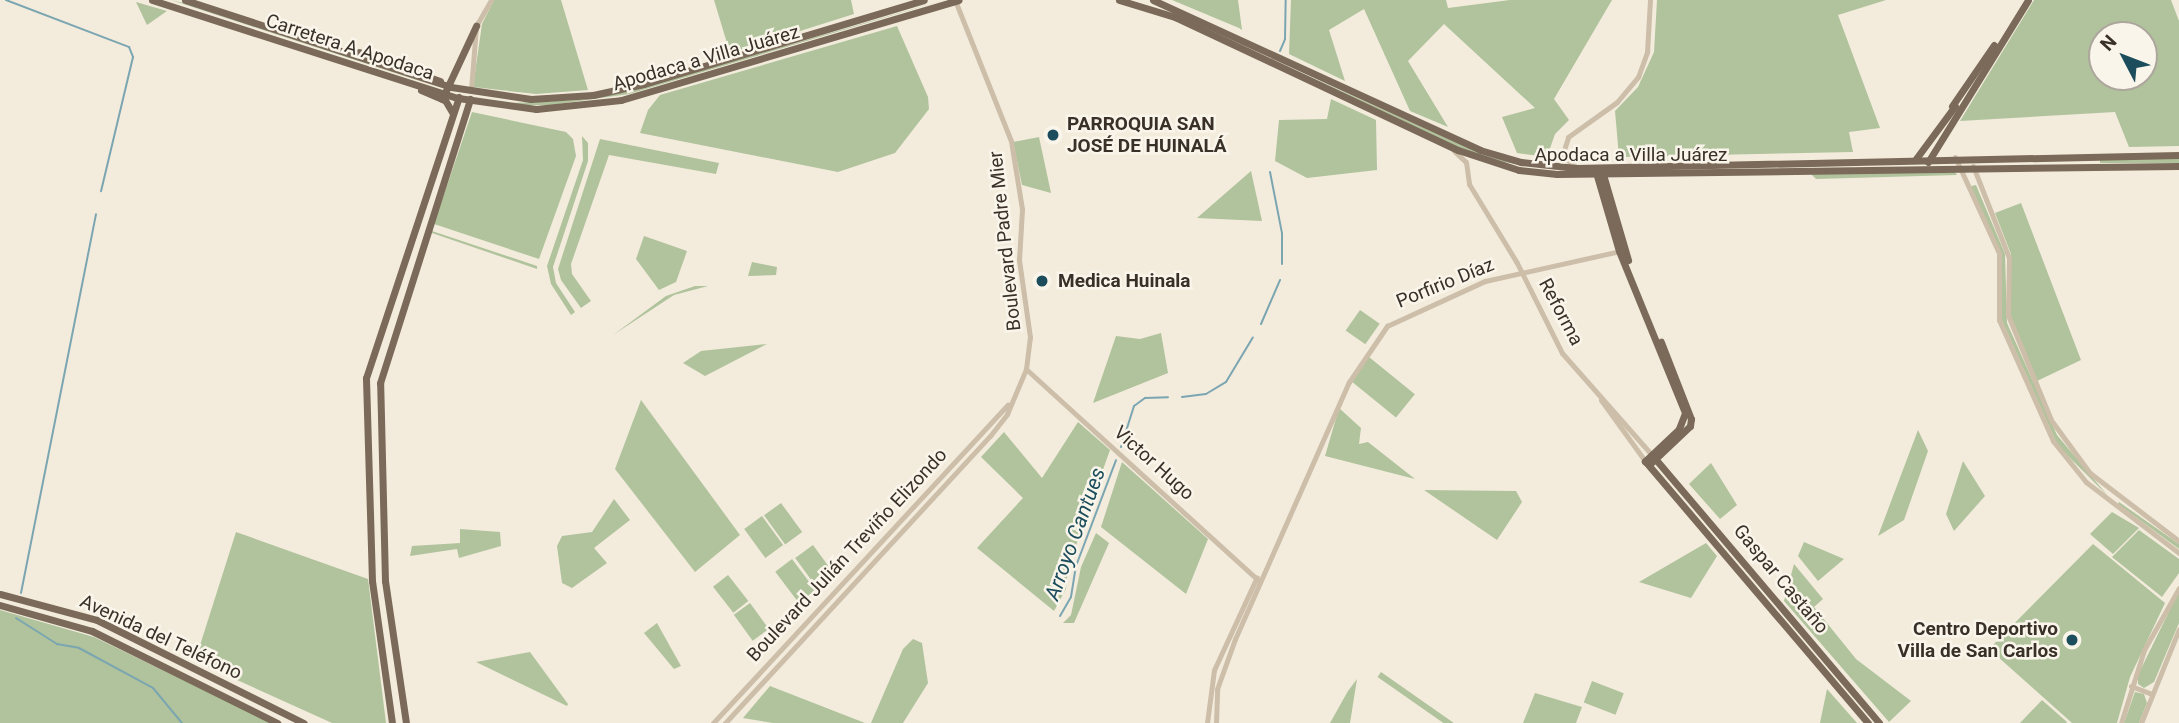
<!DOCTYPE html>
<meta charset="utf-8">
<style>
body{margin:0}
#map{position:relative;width:2179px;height:723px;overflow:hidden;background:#f3ecdd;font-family:Roboto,sans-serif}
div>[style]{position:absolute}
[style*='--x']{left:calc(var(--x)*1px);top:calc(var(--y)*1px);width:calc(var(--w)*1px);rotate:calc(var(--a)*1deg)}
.green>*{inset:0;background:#b0c39c;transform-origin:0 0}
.stream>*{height:2px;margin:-1px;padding:0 1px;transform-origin:1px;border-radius:1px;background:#7ba6b1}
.minor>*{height:5px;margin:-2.5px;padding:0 2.5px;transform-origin:2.5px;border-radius:2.5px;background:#ccbea8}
.major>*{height:7px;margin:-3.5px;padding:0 3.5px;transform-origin:3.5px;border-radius:3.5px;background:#7b6a59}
.dots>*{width:19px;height:19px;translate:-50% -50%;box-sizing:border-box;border:4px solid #faf5ea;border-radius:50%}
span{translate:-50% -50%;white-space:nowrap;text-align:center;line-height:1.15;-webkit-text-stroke:5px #faf5ea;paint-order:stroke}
.street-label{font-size:19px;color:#383029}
.poi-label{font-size:19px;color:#383029;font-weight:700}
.left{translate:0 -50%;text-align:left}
.right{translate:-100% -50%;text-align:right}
.water-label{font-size:21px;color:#1c4d5c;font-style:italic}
.north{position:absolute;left:2088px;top:21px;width:70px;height:70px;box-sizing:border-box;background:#faf5ea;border:2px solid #aca69d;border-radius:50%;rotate:312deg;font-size:19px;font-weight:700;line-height:28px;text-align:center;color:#383029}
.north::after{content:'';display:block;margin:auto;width:24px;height:32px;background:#1c4d5c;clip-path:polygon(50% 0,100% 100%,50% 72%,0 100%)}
</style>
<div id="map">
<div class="green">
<i style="clip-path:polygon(171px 0,216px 11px,441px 88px,438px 87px)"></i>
<i style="clip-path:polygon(494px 0,561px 0,588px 90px,536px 94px,473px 87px,482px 24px)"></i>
<i style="clip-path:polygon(714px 0,851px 0,854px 14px,730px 53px)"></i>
<i style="clip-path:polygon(944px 0,629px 94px,551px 105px,523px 105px,511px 103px,579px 100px,626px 92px)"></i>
<i style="clip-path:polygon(1172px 0,1238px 0,1242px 30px,1239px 28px)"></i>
<i style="clip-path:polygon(1291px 0,1446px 0,1448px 8px,1510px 0,1612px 0,1554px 99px,1569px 120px,1555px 134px,1547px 157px,1517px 153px,1502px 117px,1535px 108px,1444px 24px,1408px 61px,1448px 127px,1410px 111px,1364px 9px,1329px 30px,1345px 81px,1289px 54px)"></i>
<i style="clip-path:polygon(1657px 0,1886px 0,1838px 15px,1880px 128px,1849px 132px,1853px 152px,1619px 157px,1615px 111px,1638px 87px,1654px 52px)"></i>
<i style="clip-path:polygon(evenodd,2034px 0,2171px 0,2179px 21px,2179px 146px,2129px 147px,2115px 112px,1960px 121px,2034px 0,2102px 35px,2144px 35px,2144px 77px,2102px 77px,2102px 35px)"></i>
<i style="clip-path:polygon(136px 2px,167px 11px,147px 25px)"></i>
<i style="clip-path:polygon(897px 26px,928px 97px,929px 109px,895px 153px,838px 172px,640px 133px,648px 110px,660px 95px)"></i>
<i style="clip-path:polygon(1275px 61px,1484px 155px,1536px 167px,1504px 162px,1466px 151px)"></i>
<i style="clip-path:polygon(1331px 99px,1376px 120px,1377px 170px,1307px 178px,1275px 161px,1279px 120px,1327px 119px)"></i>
<i style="clip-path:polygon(472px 112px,566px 132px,573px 139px,576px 156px,539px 259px,434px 224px)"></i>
<i style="clip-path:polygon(582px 136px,588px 143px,588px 161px,553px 267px,556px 283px,575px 312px,571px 315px,551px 284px,547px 266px,583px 160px)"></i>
<i style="clip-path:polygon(1039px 137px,1051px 193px,1022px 185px,1013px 142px)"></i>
<i style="clip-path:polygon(600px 139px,719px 163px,716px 174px,609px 155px,571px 264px,572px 274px,591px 301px,581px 308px,561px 280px,558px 269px)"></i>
<i style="clip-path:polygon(2179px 157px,2179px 163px,2100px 163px,2100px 159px)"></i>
<i style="clip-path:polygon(1251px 171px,1262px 221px,1197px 218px)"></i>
<i style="clip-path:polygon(1885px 171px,1954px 171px,1957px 175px,1816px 179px,1811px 174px)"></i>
<i style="clip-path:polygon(1976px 185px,2005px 254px,2007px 323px,2057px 435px,2108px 496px,2058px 446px,2000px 316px,2001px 257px,1971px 186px)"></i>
<i style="clip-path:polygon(2021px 203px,2081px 360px,2037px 381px,2008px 310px,2011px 254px,1995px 213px)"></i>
<i style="clip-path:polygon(429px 230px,537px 266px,537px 269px,429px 232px)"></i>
<i style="clip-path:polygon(644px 236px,687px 251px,676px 282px,659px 290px,636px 259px)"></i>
<i style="clip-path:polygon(752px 262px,777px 267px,776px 275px,748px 276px)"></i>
<i style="clip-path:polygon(695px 286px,708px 286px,674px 295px,613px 335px,666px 296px)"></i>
<i style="left:1360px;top:310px;width:24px;height:25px;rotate:35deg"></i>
<i style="clip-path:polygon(1161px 333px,1168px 373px,1093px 403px,1116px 336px,1140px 339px)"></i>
<i style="clip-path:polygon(767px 344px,705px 376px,683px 363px,701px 351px)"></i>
<i style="left:1369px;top:357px;width:59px;height:30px;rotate:39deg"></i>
<i style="clip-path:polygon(641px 400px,740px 535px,695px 572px,615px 469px)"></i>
<i style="clip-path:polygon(1339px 408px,1361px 428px,1359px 444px,1368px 442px,1415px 479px,1325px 456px)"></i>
<i style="clip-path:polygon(1078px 422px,1110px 450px,1068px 568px,1066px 589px,1054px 611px,977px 548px,1023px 498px,981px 457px,1004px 432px,1042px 478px)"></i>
<i style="clip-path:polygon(1918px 430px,1928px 451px,1904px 520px,1878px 536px)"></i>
<i style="clip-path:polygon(1963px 461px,1985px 496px,1954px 531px,1946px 514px)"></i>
<i style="clip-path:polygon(1122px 462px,1208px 539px,1186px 594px,1101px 527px)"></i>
<i style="clip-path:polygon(1711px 463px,1737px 505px,1720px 519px,1689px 484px)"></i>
<i style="clip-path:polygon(1424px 490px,1516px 491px,1522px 502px,1497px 540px)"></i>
<i style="clip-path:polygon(614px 499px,630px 520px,594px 548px,607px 563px,572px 588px,562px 583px,557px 546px,562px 536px,592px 532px)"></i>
<i style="clip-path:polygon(2119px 502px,2179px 544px,2179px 549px,2118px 504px)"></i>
<i style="left:781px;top:503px;width:36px;height:21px;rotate:54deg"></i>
<i style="clip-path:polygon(2112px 512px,2139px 528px,2113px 554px,2090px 534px)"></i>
<i style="left:762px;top:516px;width:36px;height:22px;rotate:54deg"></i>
<i style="clip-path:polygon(460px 529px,500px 532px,501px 546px,459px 558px,457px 549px,410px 556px,412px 546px,460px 543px)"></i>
<i style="clip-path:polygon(2139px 530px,2179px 559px,2179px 573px,2162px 597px,2112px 557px)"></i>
<i style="clip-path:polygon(236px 532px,368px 579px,386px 723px,332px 723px,195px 661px)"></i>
<i style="clip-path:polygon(1096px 533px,1109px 543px,1074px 623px,1063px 623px,1071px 615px,1081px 567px)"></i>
<i style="clip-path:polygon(1804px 542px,1844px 559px,1818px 581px,1798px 556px)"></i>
<i style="clip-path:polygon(1706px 543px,1717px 556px,1691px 598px,1639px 582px)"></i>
<i style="clip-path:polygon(2093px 544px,2165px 603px,2130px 677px,2117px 723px,2072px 723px,1989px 649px)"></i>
<i style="left:813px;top:545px;width:36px;height:22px;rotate:54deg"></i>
<i style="left:792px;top:559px;width:39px;height:21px;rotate:53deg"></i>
<i style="clip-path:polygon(1794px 564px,1823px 599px,1814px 607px,1856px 659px,1911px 701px,1889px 722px,1784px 601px)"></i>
<i style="left:728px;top:575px;width:33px;height:19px;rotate:52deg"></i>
<i style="clip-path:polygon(2179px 591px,2179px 623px,2154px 682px,2144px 688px,2138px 684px,2138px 675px)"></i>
<i style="left:750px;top:603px;width:32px;height:20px;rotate:54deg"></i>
<i style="clip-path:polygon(0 610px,94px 637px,272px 723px,0 723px)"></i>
<i style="clip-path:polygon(657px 623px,681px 666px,674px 669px,644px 633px)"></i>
<i style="clip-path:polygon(913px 639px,922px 643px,928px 683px,903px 723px,871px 723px,903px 649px)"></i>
<i style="clip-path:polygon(530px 652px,568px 704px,567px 706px,476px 662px)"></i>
<i style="left:1381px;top:672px;width:89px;height:6px;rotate:35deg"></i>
<i style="clip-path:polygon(1357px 679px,1350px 723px,1330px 723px,1348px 691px)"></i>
<i style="left:1592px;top:681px;width:34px;height:23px;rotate:21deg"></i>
<i style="clip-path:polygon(770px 686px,865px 723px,773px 723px,743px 718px)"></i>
<i style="clip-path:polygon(1827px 689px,1857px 723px,1820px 723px)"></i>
<i style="clip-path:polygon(2135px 692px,2144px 694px,2147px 703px,2139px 723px,2124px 723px)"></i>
<i style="clip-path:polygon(1535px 693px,1582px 707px,1576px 723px,1523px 723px)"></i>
<i style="clip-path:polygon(2042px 700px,2067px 722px,2066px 723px,2020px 723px)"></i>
</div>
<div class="stream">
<i style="--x:6;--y:0;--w:132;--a:20.9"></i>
<i style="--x:129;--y:47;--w:11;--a:68"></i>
<i style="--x:133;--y:57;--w:138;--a:103.4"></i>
<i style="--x:1280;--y:51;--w:13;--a:-67"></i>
<i style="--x:1285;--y:39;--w:39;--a:-89"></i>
<i style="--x:1270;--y:172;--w:62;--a:78.9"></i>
<i style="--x:1282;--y:233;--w:31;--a:90"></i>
<i style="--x:1261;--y:324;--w:48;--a:-66.6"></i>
<i style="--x:1182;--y:397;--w:24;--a:-7"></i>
<i style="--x:1206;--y:394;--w:23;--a:-31"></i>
<i style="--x:1226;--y:382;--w:52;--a:-59"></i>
<i style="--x:1121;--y:447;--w:43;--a:-72.4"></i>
<i style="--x:1134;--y:406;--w:14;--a:-36"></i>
<i style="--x:1145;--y:398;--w:23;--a:-2"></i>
<i style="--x:21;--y:593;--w:386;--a:-78.8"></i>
<i style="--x:1060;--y:616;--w:22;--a:-60"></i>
<i style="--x:1071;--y:597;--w:31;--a:-81"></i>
<i style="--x:1076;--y:566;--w:113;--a:-69.3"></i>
<i style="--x:16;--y:618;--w:49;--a:32.4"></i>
<i style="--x:57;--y:644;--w:22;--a:10"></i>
<i style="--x:79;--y:648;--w:84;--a:28.4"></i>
<i style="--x:153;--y:688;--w:45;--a:50.4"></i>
</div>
<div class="minor">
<i style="--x:471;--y:90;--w:64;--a:-85.5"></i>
<i style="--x:476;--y:26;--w:30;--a:-60"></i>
<i style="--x:1454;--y:151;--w:16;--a:43"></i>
<i style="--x:1466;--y:162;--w:22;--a:82"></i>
<i style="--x:1469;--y:184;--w:92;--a:58.7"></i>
<i style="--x:1517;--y:263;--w:101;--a:63.4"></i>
<i style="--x:1562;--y:353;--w:136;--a:48.6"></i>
<i style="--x:1955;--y:157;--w:106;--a:65.4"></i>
<i style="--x:1999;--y:253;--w:67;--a:90"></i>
<i style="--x:1999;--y:320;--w:133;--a:65.9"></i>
<i style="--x:2053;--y:441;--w:53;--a:51.2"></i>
<i style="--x:2086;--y:482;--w:117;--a:37.4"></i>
<i style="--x:1575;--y:166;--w:16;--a:-142"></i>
<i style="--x:1562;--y:156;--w:20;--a:-72"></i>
<i style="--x:1568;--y:137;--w:60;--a:-35.5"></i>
<i style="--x:1617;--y:102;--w:33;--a:-50"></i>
<i style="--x:1638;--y:77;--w:27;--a:-70"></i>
<i style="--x:1647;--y:52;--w:52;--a:-86.7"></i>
<i style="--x:1973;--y:166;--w:99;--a:68.6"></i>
<i style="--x:2009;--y:258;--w:57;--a:91"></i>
<i style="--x:2008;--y:315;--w:113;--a:67.7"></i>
<i style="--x:2051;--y:420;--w:66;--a:53.7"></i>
<i style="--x:2090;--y:473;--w:112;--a:37.4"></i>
<i style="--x:1026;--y:369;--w:316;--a:42.3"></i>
<i style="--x:1601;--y:400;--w:75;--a:54.2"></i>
<i style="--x:2131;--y:686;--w:22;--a:21"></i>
<i style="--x:713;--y:723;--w:434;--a:-47.2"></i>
<i style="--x:725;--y:723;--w:391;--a:-47.3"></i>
<i style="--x:990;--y:436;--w:28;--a:-52"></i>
<i style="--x:1007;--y:414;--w:49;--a:-67.1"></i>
<i style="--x:1026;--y:369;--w:32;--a:-83"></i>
<i style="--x:1030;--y:337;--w:78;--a:-98.1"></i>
<i style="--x:1019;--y:260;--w:51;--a:-86.6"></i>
<i style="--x:1022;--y:209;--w:69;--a:-99.2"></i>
<i style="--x:1011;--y:141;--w:152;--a:-111.7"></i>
<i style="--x:1207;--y:723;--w:53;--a:-82.5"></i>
<i style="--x:1214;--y:670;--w:102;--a:-65.2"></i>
<i style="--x:1216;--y:723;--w:34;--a:-88"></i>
<i style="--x:1217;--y:689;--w:53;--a:-70.2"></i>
<i style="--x:1235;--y:639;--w:281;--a:-66.1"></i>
<i style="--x:1349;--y:382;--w:68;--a:-55.8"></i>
<i style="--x:1387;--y:326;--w:108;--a:-24.7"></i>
<i style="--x:1485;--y:281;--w:138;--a:-12.5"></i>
<i style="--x:2121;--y:723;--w:77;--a:-72.5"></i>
<i style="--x:2144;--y:650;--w:71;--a:-60.6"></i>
<i style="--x:2141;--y:723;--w:101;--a:-68"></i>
</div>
<div class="major">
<i style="--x:152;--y:0;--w:321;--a:17.8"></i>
<i style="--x:458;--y:98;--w:79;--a:8"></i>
<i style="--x:536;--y:109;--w:85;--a:-6"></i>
<i style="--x:621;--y:100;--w:352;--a:-16.5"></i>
<i style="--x:185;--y:0;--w:280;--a:18.1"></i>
<i style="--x:451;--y:87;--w:81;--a:8.5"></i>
<i style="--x:531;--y:99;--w:62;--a:-3.7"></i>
<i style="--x:593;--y:95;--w:52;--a:-12.2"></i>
<i style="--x:644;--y:84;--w:292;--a:-16.7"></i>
<i style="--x:1119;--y:0;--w:59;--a:16.9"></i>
<i style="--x:1175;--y:17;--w:313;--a:25.2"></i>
<i style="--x:1458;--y:150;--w:64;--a:18.2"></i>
<i style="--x:1519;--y:170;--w:38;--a:6"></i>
<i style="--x:1557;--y:174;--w:622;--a:-0.74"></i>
<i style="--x:1153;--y:0;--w:360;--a:24.6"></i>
<i style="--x:1480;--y:150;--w:43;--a:16.3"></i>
<i style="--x:1521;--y:162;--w:55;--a:6.2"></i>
<i style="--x:1576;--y:168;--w:603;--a:-1.24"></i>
<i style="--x:359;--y:52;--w:86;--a:19.7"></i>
<i style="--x:421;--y:90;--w:26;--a:23"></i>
<i style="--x:445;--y:100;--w:14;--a:60"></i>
<i style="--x:442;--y:99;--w:81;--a:-65"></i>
<i style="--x:1952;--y:106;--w:74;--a:-55.5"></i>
<i style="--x:1915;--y:160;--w:67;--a:-53.5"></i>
<i style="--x:1928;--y:162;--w:190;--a:-58.3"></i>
<i style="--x:1595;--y:169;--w:85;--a:73.7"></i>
<i style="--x:1619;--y:251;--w:175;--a:67.8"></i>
<i style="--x:1685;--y:413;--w:17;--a:111"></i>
<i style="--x:1679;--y:429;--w:47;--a:136.7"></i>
<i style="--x:1645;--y:461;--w:344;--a:49.6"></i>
<i style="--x:1602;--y:171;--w:93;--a:73.7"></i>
<i style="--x:1652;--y:455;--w:351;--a:49.7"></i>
<i style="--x:1652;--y:462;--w:52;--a:-43.5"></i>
<i style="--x:1690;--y:426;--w:7;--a:-82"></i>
<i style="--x:1691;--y:419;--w:83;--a:-111.3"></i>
<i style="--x:0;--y:594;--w:100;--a:15"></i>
<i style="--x:97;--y:620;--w:231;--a:26.5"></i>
<i style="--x:0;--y:605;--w:96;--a:15.8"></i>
<i style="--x:92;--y:631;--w:207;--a:26.4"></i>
<i style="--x:392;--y:723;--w:143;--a:-98"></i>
<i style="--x:372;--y:581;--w:203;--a:-91.7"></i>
<i style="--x:366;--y:378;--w:296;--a:-71.7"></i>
<i style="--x:406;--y:723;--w:144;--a:-98.4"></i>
<i style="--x:385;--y:581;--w:198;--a:-91.4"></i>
<i style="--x:380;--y:383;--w:298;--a:-72.4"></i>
</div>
<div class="dots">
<i style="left:1053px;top:135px;background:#1c4d5c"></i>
<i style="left:1042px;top:281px;background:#1c4d5c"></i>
<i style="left:2072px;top:640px;background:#1c4d5c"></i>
</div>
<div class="street-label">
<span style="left:350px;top:47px;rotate:18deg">Carretera A Apodaca</span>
<span style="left:706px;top:58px;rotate:-16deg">Apodaca a Villa Juárez</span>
<span style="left:1631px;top:155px">Apodaca a Villa Juárez</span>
<span style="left:1005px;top:241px;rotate:-96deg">Boulevard Padre Mier</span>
<span style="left:1445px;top:283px;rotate:-22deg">Porfirio Díaz</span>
<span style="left:1561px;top:312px;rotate:62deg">Reforma</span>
<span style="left:1154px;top:463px;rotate:42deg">Victor Hugo</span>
<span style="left:847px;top:555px;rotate:-47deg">Boulevard Julián Treviño Elizondo</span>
<span style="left:1781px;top:579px;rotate:50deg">Gaspar Castaño</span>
<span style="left:161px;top:637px;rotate:25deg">Avenida del Teléfono</span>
</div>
<div class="poi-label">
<span class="left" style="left:1067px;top:135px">PARROQUIA SAN<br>JOSÉ DE HUINALÁ</span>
<span class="left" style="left:1058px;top:281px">Medica Huinala</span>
<span class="right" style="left:2058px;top:640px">Centro Deportivo<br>Villa de San Carlos</span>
</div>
<div class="water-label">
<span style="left:1075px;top:534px;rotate:-70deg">Arroyo Cantues</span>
</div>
<div class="north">N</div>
</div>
